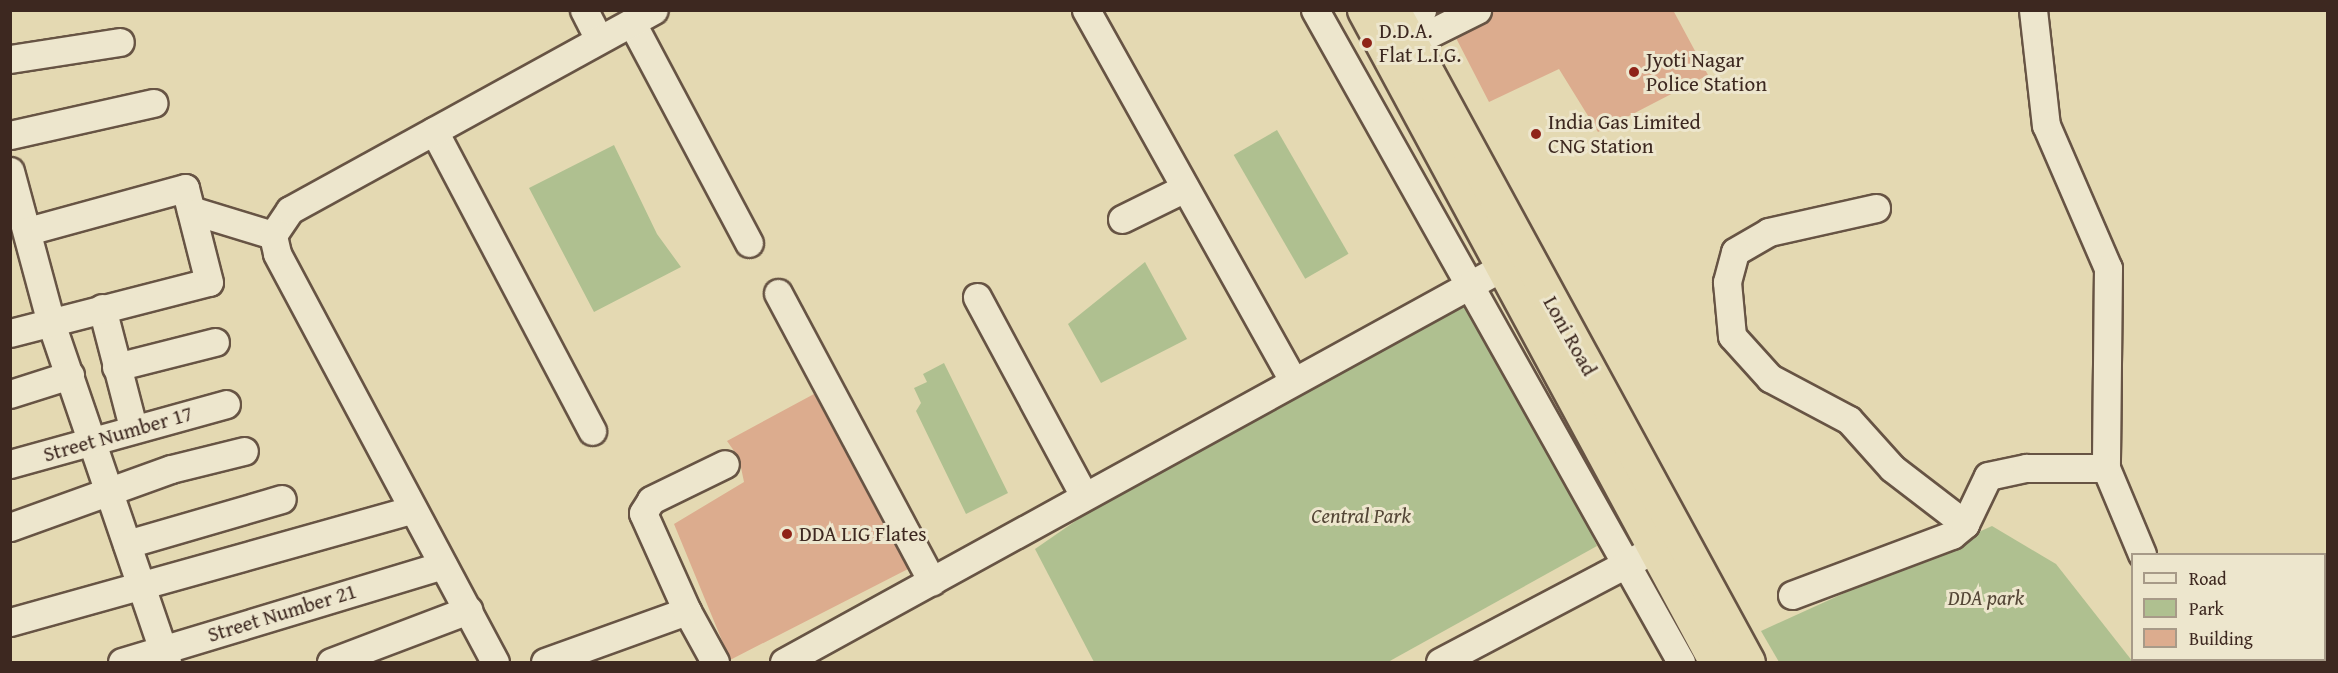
<!DOCTYPE html>
<style>
body{margin:0}
#map{position:relative;width:2338px;height:673px;overflow:hidden;background:#e4d9b2;font-family:"Gentium Book Plus",serif}
div>[style]{position:absolute}
[style*='--x']{left:calc(var(--x)*1px);top:calc(var(--y)*1px);width:calc(var(--w)*1px);rotate:calc(var(--a)*1deg)}
.green>*{inset:0;background:#afc090;transform-origin:0 0}
.building>*{inset:0;background:#dcac8e}
.roads{filter:drop-shadow(2px 0 #675444) drop-shadow(-2px 0 #675444) drop-shadow(0 2px #675444) drop-shadow(0 -2px #675444)}
.minor>*{height:27px;margin:-13.5px;padding:0 13.5px;transform-origin:13.5px;border-radius:13.5px;background:#ede6cd}
.highway>*{height:33px;margin:-16.5px;padding:0 16.5px;transform-origin:16.5px;border-radius:16.5px;background:#e4d9b2}
.dots>*{width:16px;height:16px;translate:-50% -50%;box-sizing:border-box;border:3px solid #ede6cd;border-radius:50%}
span{translate:-50% -50%;white-space:nowrap;text-align:center;line-height:1.15;-webkit-text-stroke:6px #ede6cd;paint-order:stroke}
.poi-label{font-size:21px;color:#3d2820}
.left{translate:0 -50%;text-align:left}
.street-label{font-size:21px;color:#3d2820}
.park-label{font-size:21px;color:#544636;font-style:italic}
.frame{position:absolute;inset:0;border:12px solid #3d2820;pointer-events:none}
.legend{position:absolute;left:2131px;top:553px;width:195px;height:108px;box-sizing:border-box;background:#ede6cd;border:2px solid #a79a88;margin:0;padding:8px 10px;list-style:none;font-size:18px;color:#3d2820}
.legend li{display:flex;align-items:center;gap:12px;height:30px}
.legend b{width:30px;border:2px solid #a79a88}
</style>
<div id="map">
<div class="green">
<i style="left:1277px;top:130px;width:143px;height:50px;rotate:60deg"></i>
<i style="clip-path:polygon(614px 145px,657px 234px,681px 267px,594px 312px,529px 188px)"></i>
<i style="clip-path:polygon(1145px 262px,1187px 339px,1101px 383px,1068px 324px)"></i>
<i style="clip-path:polygon(1467px 301px,1518px 380px,1597px 546px,1388px 662px,1094px 662px,1035px 549px,1145px 473px)"></i>
<i style="clip-path:polygon(944px 363px,1008px 493px,966px 514px,916px 411px,921px 403px,914px 388px,927px 382px,923px 374px)"></i>
<i style="clip-path:polygon(1992px 526px,2056px 564px,2133px 662px,1779px 662px,1761px 631px)"></i>
</div>
<div class="building">
<i style="clip-path:polygon(1493px 10px,1673px 10px,1708px 75px,1598px 132px,1559px 69px,1489px 102px,1456px 38px,1485px 24px)"></i>
<i style="clip-path:polygon(814px 394px,908px 569px,730px 660px,674px 524px,744px 482px,739px 458px,727px 441px)"></i>
</div>
<div class="roads">
<div class="minor">
<i style="--x:584;--y:10;--w:33;--a:63"></i>
<i style="--x:1086;--y:10;--w:425;--a:60.8"></i>
<i style="--x:1315;--y:10;--w:748;--a:60.69"></i>
<i style="--x:2033;--y:10;--w:116;--a:83.6"></i>
<i style="--x:2046;--y:125;--w:156;--a:66.6"></i>
<i style="--x:2108;--y:268;--w:200;--a:90.6"></i>
<i style="--x:2106;--y:468;--w:93;--a:67.3"></i>
<i style="--x:632;--y:23;--w:249;--a:62"></i>
<i style="--x:1400;--y:24;--w:26;--a:-32"></i>
<i style="--x:1411;--y:43;--w:74;--a:-26.6"></i>
<i style="--x:10;--y:59;--w:111;--a:-8.8"></i>
<i style="--x:434;--y:131;--w:339;--a:62.2"></i>
<i style="--x:10;--y:135;--w:147;--a:-12.6"></i>
<i style="--x:10;--y:171;--w:157;--a:74.9"></i>
<i style="--x:51;--y:323;--w:358;--a:71.1"></i>
<i style="--x:1876;--y:208;--w:110;--a:167.4"></i>
<i style="--x:1769;--y:232;--w:39;--a:150"></i>
<i style="--x:1735;--y:252;--w:31;--a:105"></i>
<i style="--x:1727;--y:282;--w:54;--a:84.7"></i>
<i style="--x:1732;--y:336;--w:57;--a:47.9"></i>
<i style="--x:1770;--y:378;--w:89;--a:28"></i>
<i style="--x:1849;--y:420;--w:64;--a:48.1"></i>
<i style="--x:1892;--y:468;--w:92;--a:37.5"></i>
<i style="--x:191;--y:210;--w:86;--a:17"></i>
<i style="--x:1122;--y:219;--w:70;--a:-26.2"></i>
<i style="--x:778;--y:293;--w:327;--a:61.9"></i>
<i style="--x:977;--y:297;--w:226;--a:61.7"></i>
<i style="--x:102;--y:308;--w:123;--a:75.4"></i>
<i style="--x:10;--y:333;--w:205;--a:-14.4"></i>
<i style="--x:209;--y:282;--w:97;--a:-104.3"></i>
<i style="--x:185;--y:188;--w:163;--a:164.7"></i>
<i style="--x:116;--y:367;--w:102;--a:-14.2"></i>
<i style="--x:10;--y:394;--w:63;--a:-17.6"></i>
<i style="--x:10;--y:464;--w:224;--a:-15.5"></i>
<i style="--x:10;--y:527;--w:171;--a:-19.8"></i>
<i style="--x:171;--y:469;--w:75;--a:-13.9"></i>
<i style="--x:127;--y:544;--w:161;--a:-16.2"></i>
<i style="--x:1792;--y:595;--w:171;--a:-20.6"></i>
<i style="--x:1952;--y:535;--w:17;--a:-40"></i>
<i style="--x:1965;--y:524;--w:53;--a:-64.4"></i>
<i style="--x:1988;--y:476;--w:39;--a:-12"></i>
<i style="--x:2026;--y:468;--w:80;--a:0"></i>
<i style="--x:687;--y:611;--w:58;--a:61.2"></i>
<i style="--x:10;--y:622;--w:417;--a:-15.6"></i>
<i style="--x:2192;--y:660;--w:2;--a:63"></i>
<i style="--x:122;--y:662;--w:335;--a:-16.8"></i>
<i style="--x:331;--y:662;--w:147;--a:-20.8"></i>
<i style="--x:495;--y:662;--w:463;--a:-118.1"></i>
<i style="--x:277;--y:253;--w:18;--a:-103"></i>
<i style="--x:273;--y:235;--w:30;--a:-56"></i>
<i style="--x:290;--y:210;--w:415;--a:-28.8"></i>
<i style="--x:545;--y:662;--w:151;--a:-19.8"></i>
<i style="--x:687;--y:611;--w:107;--a:-114.2"></i>
<i style="--x:643;--y:513;--w:15;--a:-58"></i>
<i style="--x:651;--y:500;--w:82;--a:-25.9"></i>
<i style="--x:784;--y:662;--w:839;--a:-28.8"></i>
<i style="--x:1440;--y:662;--w:229;--a:-27.8"></i>
</div>
<div class="highway">
<i style="--x:1364;--y:10;--w:741;--a:61.64"></i>
<i style="--x:1393;--y:10;--w:742;--a:61.43"></i>
</div>
</div>
<div class="dots">
<i style="left:1367px;top:43px;background:#8f2418"></i>
<i style="left:1634px;top:72px;background:#8f2418"></i>
<i style="left:1536px;top:134px;background:#8f2418"></i>
<i style="left:787px;top:534px;background:#8f2418"></i>
</div>
<div class="poi-label">
<span class="left" style="left:1379px;top:43px">D.D.A.<br>Flat L.I.G.</span>
<span class="left" style="left:1646px;top:72px">Jyoti Nagar<br>Police Station</span>
<span class="left" style="left:1548px;top:134px">India Gas Limited<br>CNG Station</span>
<span class="left" style="left:799px;top:534px">DDA LIG Flates</span>
</div>
<div class="street-label">
<span style="left:1570px;top:336px;rotate:61deg">Loni Road</span>
<span style="left:118px;top:434px;rotate:-16deg">Street Number 17</span>
<span style="left:282px;top:613px;rotate:-17deg">Street Number 21</span>
</div>
<div class="park-label">
<span style="left:1361px;top:516px">Central Park</span>
<span style="left:1986px;top:598px">DDA park</span>
</div>
<div class="frame"></div>
<ul class="legend">
<li><b style="height:8px;background:#ede6cd"></b>Road</li>
<li><b style="height:16px;background:#afc090"></b>Park</li>
<li><b style="height:16px;background:#dcac8e"></b>Building</li>
</ul>
</div>
